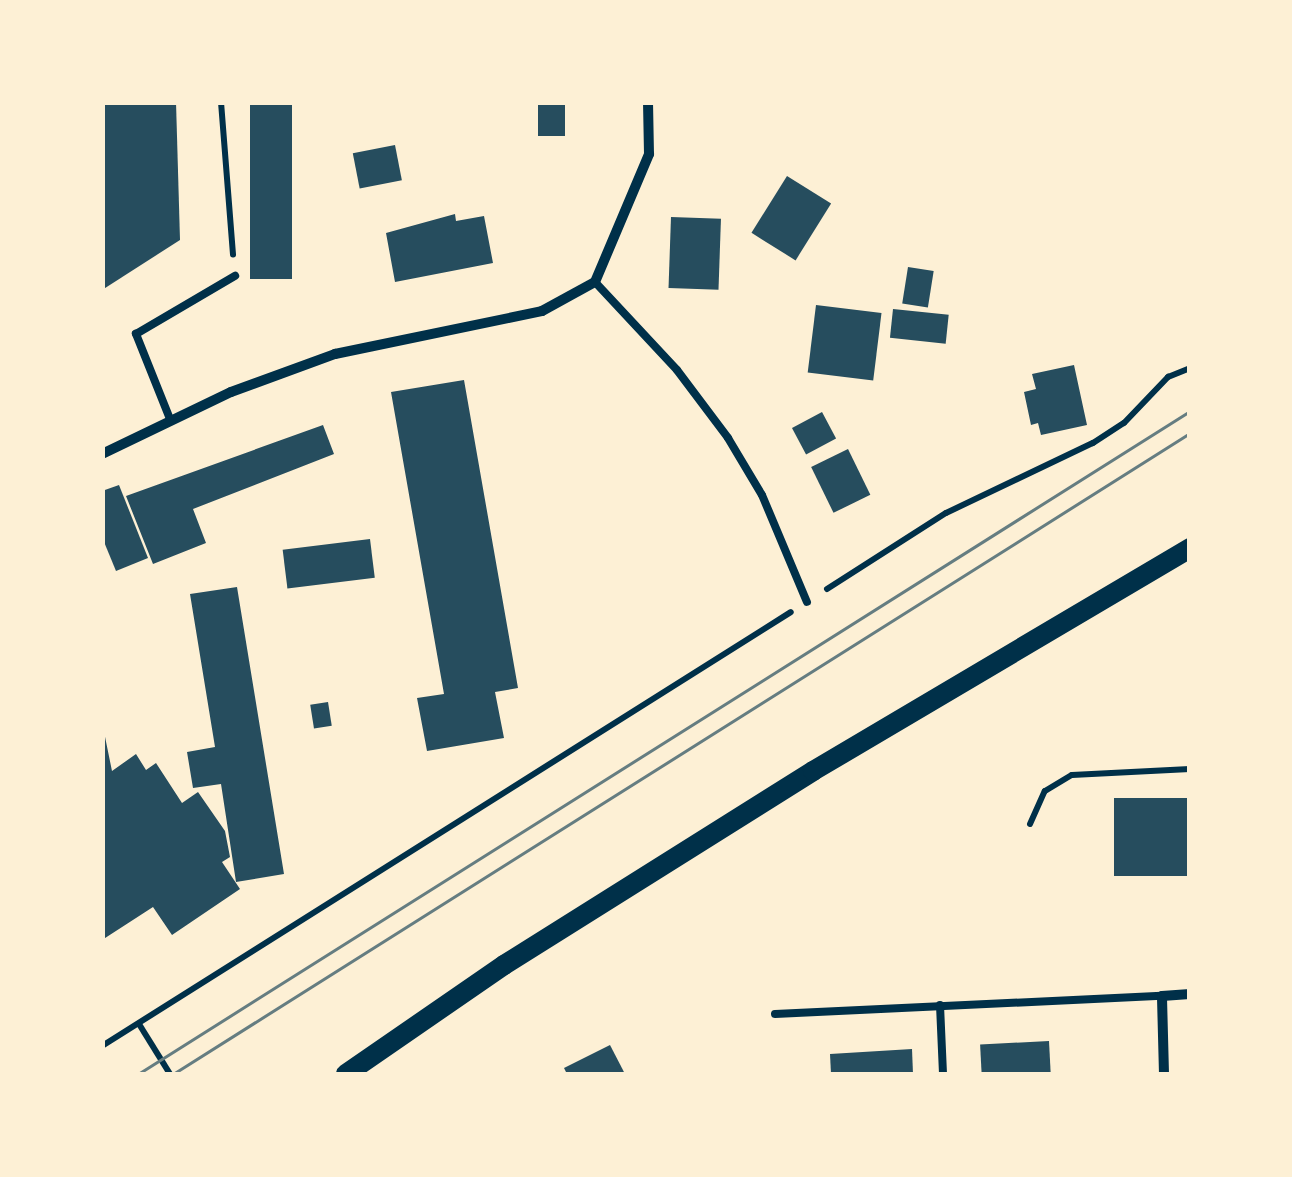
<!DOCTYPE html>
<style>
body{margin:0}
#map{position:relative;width:1292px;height:1177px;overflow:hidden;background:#fdf0d5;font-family:"Playfair Display",serif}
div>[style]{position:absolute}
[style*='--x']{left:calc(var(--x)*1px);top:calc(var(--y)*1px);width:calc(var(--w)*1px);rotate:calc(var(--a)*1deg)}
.building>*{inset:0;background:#264d5e;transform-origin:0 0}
.path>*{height:6px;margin:-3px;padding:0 3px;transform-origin:3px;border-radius:3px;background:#003049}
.service>*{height:8px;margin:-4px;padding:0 4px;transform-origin:4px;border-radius:4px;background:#003049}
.minor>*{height:10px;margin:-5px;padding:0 5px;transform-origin:5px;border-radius:5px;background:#003049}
.secondary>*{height:20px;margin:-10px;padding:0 10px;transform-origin:10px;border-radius:10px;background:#003049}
.tram>*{height:2.5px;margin:-1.25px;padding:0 1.25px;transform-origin:1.25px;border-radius:1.25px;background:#657d81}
span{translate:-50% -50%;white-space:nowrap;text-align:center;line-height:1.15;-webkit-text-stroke:8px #fdf0d5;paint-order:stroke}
.frame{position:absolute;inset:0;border:105px solid #fdf0d5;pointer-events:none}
</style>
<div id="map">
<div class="building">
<i style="clip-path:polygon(102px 102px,176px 102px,180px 240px,102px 290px)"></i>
<i style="left:250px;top:102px;width:42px;height:177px"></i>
<i style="left:538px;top:102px;width:27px;height:34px"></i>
<i style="left:395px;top:145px;width:36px;height:43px;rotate:79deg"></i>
<i style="left:787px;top:176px;width:52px;height:67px;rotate:32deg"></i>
<i style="clip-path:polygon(455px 214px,456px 221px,484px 216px,493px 263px,395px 282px,386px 233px)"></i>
<i style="left:671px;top:217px;width:50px;height:71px;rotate:2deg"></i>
<i style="left:908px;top:267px;width:26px;height:37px;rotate:9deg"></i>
<i style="left:816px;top:305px;width:66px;height:68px;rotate:7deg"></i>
<i style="left:893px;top:309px;width:56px;height:29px;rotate:6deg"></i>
<i style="clip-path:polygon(1074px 365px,1087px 425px,1041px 435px,1038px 423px,1031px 425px,1024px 392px,1036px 389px,1032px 374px)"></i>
<i style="clip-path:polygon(464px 380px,518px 688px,495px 692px,504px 738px,427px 751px,417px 698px,444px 694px,391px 392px)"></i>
<i style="left:822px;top:412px;width:30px;height:34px;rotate:62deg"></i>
<i style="clip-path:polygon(323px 425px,334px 454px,193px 509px,206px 543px,153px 564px,126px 496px)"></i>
<i style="left:848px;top:449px;width:51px;height:41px;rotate:64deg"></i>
<i style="clip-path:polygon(119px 485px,148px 558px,116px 571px,102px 537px,102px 491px)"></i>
<i style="left:370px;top:539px;width:39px;height:88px;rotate:83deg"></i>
<i style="clip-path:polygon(237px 587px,284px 874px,236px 882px,221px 784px,193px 788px,187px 752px,215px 747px,190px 594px)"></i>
<i style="left:328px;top:702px;width:24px;height:18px;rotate:81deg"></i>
<i style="clip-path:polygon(102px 722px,112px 771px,136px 754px,146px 770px,156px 763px,182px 803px,198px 792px,225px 831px,230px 857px,222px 862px,240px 889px,172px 935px,153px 907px,102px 940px)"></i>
<i style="left:1190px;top:798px;width:78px;height:76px;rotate:90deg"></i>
<i style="left:1049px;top:1041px;width:33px;height:69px;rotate:87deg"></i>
<i style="clip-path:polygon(610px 1045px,625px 1074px,567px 1074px,564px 1068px)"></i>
<i style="clip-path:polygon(912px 1049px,913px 1074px,831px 1074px,830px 1054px)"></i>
</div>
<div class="path">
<i style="--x:221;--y:102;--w:153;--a:85.5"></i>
<i style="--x:827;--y:589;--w:141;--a:-32.6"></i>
<i style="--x:946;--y:513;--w:163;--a:-25.5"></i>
<i style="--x:1093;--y:443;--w:37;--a:-33"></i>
<i style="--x:1124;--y:423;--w:64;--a:-46.3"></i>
<i style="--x:1168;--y:377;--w:24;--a:-22"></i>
<i style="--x:1030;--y:824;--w:36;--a:-66"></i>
<i style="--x:1045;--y:791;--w:31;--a:-31"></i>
<i style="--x:1072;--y:775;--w:118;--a:-2.9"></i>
<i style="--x:139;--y:1024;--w:59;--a:58.2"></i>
<i style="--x:102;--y:1046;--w:814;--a:-32.21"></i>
</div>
<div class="service">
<i style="--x:595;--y:282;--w:120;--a:47"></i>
<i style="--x:677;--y:370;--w:85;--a:53.1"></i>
<i style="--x:728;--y:438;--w:66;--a:59.2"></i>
<i style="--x:762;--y:495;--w:116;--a:67.2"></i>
<i style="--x:170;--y:419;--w:92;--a:-111.8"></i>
<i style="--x:136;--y:334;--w:115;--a:-30.4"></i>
<i style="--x:940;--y:1005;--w:69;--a:87.5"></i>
<i style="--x:775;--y:1014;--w:387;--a:-2.7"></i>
</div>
<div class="minor">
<i style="--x:102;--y:454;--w:143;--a:-25.7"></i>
<i style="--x:231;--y:392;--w:111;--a:-20.1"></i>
<i style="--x:335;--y:354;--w:211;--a:-11.7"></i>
<i style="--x:542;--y:311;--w:60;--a:-28.7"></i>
<i style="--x:595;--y:282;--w:139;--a:-67.1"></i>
<i style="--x:649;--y:154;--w:52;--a:-91.1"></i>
<i style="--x:1164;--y:1074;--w:78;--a:-91.5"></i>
<i style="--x:1162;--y:996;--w:28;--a:-4"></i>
</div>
<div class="secondary">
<i style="--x:346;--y:1074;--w:192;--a:-34.6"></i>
<i style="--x:504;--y:965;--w:365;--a:-32.1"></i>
<i style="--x:813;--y:771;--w:438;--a:-30.6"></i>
</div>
<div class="tram">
<i style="--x:138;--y:1074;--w:1243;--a:-32.22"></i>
<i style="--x:173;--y:1074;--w:1202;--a:-32.22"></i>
</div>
<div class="frame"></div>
</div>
